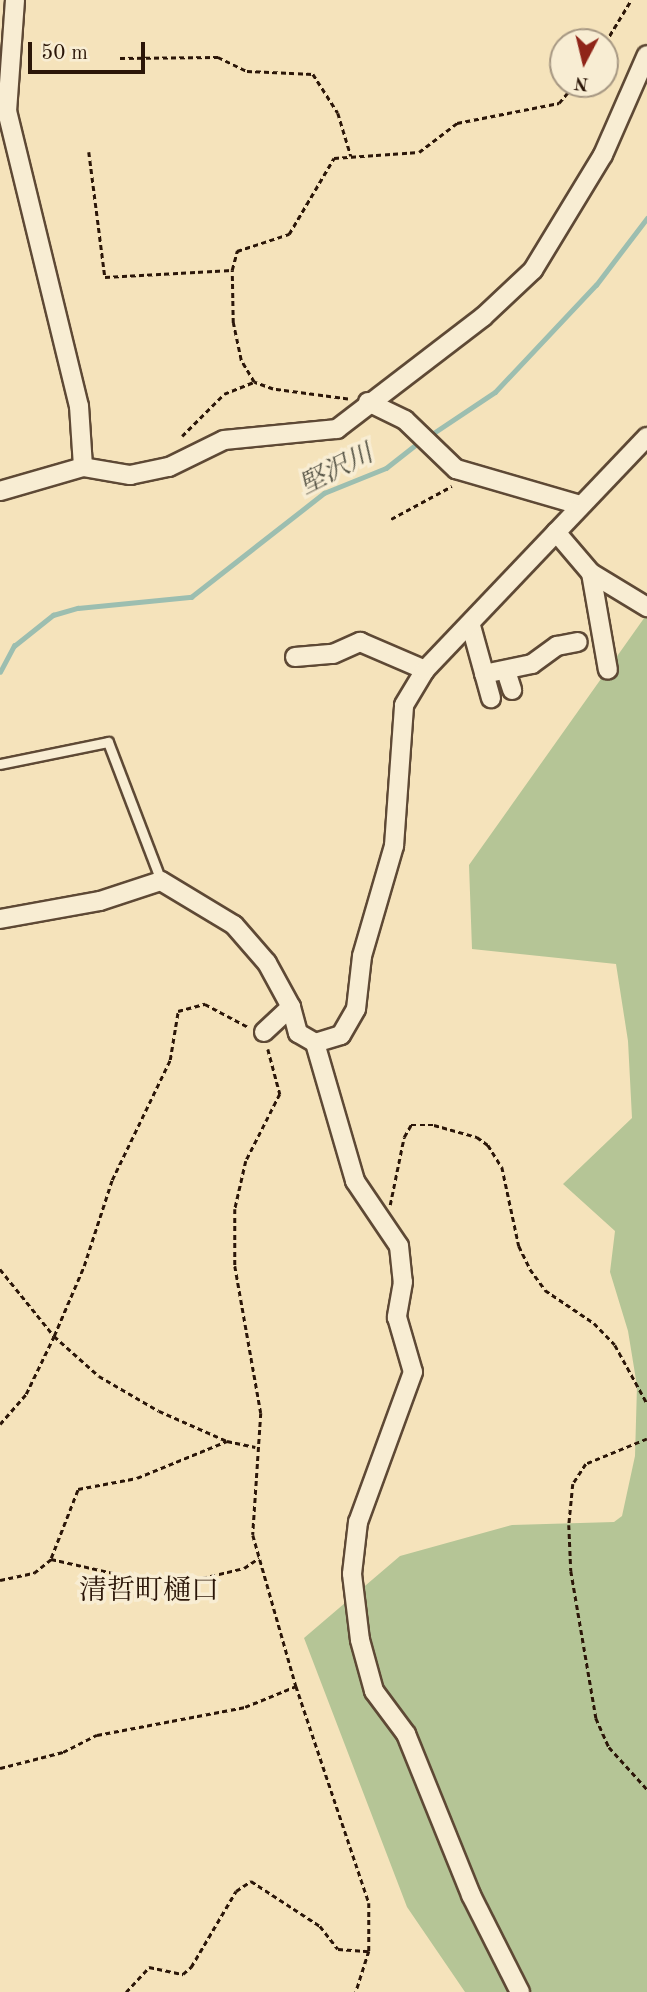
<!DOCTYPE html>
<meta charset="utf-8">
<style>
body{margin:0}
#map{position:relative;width:647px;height:1992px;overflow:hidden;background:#f5e3bb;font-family:"Old Standard TT","Noto Serif JP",serif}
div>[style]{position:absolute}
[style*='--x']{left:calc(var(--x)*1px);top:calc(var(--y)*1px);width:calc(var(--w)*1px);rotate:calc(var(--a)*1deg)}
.green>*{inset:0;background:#b5c596}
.stream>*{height:4.5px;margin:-2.25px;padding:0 2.25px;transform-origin:2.25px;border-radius:2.25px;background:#9cbeb0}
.path>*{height:2.5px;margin-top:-1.25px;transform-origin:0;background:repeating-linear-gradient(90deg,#2b1608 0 5px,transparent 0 8.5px)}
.roads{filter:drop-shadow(2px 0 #5e4935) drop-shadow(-2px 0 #5e4935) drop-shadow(0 2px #5e4935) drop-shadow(0 -2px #5e4935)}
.service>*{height:9px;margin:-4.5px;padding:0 4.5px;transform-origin:4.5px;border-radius:4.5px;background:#f8edd3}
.minor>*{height:18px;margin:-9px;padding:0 9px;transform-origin:9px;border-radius:9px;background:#f8edd3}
span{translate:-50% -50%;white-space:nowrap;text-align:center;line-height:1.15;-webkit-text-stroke:7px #f8edd3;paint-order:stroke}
.water-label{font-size:26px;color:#535143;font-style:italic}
.quarter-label{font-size:28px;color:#2b1608}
.north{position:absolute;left:549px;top:28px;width:70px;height:70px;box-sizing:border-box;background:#f8edd3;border:2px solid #a69782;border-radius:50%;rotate:187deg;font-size:19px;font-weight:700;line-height:28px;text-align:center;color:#2b1608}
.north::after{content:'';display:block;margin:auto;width:24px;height:32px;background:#8f2418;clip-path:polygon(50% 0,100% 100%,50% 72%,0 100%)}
.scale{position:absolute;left:28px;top:42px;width:117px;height:32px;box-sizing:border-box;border:4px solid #2b1608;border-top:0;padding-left:9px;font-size:21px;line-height:24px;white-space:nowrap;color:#2b1608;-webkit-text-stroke:5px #f8edd3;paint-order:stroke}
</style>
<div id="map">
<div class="green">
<i style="clip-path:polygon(647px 614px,647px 1992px,465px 1992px,407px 1907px,304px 1638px,400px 1556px,512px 1525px,614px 1522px,622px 1516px,635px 1456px,637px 1386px,628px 1331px,610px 1272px,615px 1231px,563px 1184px,632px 1118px,628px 1041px,616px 964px,472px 949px,469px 865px)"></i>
</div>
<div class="stream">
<i style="--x:429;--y:436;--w:79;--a:-33.7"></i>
<i style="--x:495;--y:392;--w:147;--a:-46.7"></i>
<i style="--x:596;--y:285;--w:84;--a:-52.7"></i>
<i style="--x:0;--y:672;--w:30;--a:-62"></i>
<i style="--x:14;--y:646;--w:50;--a:-38.5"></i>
<i style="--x:53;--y:615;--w:26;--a:-16"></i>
<i style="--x:78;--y:608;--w:114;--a:-5.6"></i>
<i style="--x:191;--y:597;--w:169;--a:-38"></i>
<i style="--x:324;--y:493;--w:67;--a:-22"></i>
<i style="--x:386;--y:468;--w:42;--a:-38.2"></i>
</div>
<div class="path">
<i style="--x:605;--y:43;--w:50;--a:-58.8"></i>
<i style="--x:120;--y:58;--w:98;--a:-0.6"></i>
<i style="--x:218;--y:57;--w:32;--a:26"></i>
<i style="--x:247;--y:71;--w:66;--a:2.6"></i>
<i style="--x:313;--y:74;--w:46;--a:57.3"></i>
<i style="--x:338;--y:113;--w:45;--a:73.2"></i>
<i style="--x:89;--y:152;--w:126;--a:82.7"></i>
<i style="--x:105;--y:277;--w:127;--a:-3.2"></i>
<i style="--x:348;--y:399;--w:76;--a:-172.4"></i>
<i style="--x:273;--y:389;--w:20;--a:-160"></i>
<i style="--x:254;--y:382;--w:26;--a:-121"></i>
<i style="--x:241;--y:360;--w:38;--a:-102"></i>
<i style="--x:233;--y:323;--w:53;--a:-91.1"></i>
<i style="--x:232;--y:270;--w:20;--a:-75"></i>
<i style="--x:237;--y:251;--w:55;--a:-18.1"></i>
<i style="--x:289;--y:234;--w:88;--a:-59.4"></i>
<i style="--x:334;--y:158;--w:85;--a:-4"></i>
<i style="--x:419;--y:152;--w:48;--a:-37.3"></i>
<i style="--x:457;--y:123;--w:104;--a:-11.1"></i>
<i style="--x:559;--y:103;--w:25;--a:-50"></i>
<i style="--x:182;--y:436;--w:59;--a:-45"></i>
<i style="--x:224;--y:394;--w:32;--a:-22"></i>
<i style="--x:391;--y:519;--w:69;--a:-28.4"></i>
<i style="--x:268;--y:1049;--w:47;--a:75.1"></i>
<i style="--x:280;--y:1094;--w:75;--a:116.9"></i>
<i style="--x:246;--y:1161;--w:49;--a:102.9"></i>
<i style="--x:235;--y:1209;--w:57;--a:90"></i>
<i style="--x:235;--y:1266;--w:149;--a:80"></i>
<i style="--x:261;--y:1413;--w:122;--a:93.8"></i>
<i style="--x:253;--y:1535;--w:157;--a:74.1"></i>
<i style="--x:296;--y:1686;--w:229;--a:71.4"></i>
<i style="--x:369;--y:1903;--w:48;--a:90"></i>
<i style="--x:369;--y:1951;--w:43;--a:107.6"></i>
<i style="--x:390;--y:1205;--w:69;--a:-78.4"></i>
<i style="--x:404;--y:1137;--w:14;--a:-60"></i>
<i style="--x:411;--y:1125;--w:23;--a:0"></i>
<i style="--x:434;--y:1125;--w:45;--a:15.6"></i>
<i style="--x:477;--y:1137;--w:14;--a:36"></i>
<i style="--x:488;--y:1145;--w:26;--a:58"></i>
<i style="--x:502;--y:1167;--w:81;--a:77.9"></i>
<i style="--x:519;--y:1246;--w:25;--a:64"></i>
<i style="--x:530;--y:1269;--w:26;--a:54"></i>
<i style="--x:545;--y:1290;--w:59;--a:34"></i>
<i style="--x:594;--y:1323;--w:30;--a:46"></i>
<i style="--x:615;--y:1345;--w:66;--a:61.1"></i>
<i style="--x:0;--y:1269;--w:86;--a:51.1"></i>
<i style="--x:54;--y:1336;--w:60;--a:41.6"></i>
<i style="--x:99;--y:1376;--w:69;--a:30.3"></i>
<i style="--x:159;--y:1411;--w:74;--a:23.8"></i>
<i style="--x:227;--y:1441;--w:29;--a:12"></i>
<i style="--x:0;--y:1424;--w:40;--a:-49"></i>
<i style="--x:26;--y:1394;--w:64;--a:-64.2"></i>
<i style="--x:54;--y:1336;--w:76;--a:-66.8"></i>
<i style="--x:84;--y:1266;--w:90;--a:-72"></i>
<i style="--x:112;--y:1180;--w:133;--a:-64.2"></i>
<i style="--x:170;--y:1060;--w:50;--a:-80.7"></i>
<i style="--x:178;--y:1011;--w:28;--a:-15"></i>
<i style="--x:205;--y:1004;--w:49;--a:28.1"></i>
<i style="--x:647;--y:1439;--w:66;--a:157.7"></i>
<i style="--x:586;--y:1464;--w:24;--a:123"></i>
<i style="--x:573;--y:1484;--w:41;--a:95.6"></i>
<i style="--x:569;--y:1525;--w:46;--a:87.5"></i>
<i style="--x:571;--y:1571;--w:149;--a:80.3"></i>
<i style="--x:596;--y:1718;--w:32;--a:66"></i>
<i style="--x:609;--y:1747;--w:57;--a:47.9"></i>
<i style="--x:51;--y:1558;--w:74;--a:-68.6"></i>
<i style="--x:78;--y:1489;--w:60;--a:-10.6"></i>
<i style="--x:137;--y:1478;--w:97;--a:-22.3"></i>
<i style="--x:0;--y:1580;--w:35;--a:-12"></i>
<i style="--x:34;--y:1573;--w:22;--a:-39"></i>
<i style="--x:51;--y:1559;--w:86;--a:12.7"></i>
<i style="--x:135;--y:1578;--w:59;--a:1.9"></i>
<i style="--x:194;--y:1580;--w:51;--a:-13.5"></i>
<i style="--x:244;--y:1568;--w:18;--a:-34"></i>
<i style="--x:0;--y:1768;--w:65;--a:-14.3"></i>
<i style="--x:63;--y:1752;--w:38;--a:-27"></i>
<i style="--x:97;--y:1735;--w:151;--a:-10.7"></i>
<i style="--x:245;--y:1707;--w:55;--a:-22.4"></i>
<i style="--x:126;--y:1992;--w:34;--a:-47"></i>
<i style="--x:149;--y:1967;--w:35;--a:12"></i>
<i style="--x:183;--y:1974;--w:11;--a:-41"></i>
<i style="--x:191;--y:1967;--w:88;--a:-59.4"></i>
<i style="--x:236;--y:1891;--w:18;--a:-34"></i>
<i style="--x:251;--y:1881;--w:82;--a:33.1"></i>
<i style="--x:320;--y:1926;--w:29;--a:52"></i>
<i style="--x:338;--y:1949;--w:31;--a:4"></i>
</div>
<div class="roads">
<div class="service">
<i style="--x:0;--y:764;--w:110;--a:-11.5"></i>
<i style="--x:108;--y:742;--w:149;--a:69.1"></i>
</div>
<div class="minor">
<i style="--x:15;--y:0;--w:111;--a:94.1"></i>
<i style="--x:7;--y:111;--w:304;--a:76.3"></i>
<i style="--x:79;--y:406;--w:61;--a:86.2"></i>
<i style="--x:368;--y:402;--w:41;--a:25.9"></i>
<i style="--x:405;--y:420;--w:71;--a:43.9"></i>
<i style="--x:456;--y:469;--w:129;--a:16.2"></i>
<i style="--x:0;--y:491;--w:86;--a:-16.1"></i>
<i style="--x:83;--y:467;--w:48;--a:9.7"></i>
<i style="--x:130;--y:475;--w:40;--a:-12"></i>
<i style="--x:169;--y:467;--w:61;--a:-26.1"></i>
<i style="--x:224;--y:440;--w:114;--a:-5.6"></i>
<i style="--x:337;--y:429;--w:184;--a:-37.5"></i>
<i style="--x:483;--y:317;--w:69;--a:-43.2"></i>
<i style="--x:533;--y:270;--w:135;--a:-58.7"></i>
<i style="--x:603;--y:155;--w:109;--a:-66.3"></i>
<i style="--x:556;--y:532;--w:54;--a:49.5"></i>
<i style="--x:591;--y:573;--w:66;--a:31.3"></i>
<i style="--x:591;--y:573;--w:98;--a:80.1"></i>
<i style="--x:471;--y:626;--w:75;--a:74.5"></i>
<i style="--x:295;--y:657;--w:38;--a:-5"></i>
<i style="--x:333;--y:654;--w:30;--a:-24"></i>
<i style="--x:360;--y:642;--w:71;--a:23.3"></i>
<i style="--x:506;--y:671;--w:20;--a:72"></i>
<i style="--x:484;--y:674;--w:49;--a:-11.8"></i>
<i style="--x:532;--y:664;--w:31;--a:-36"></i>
<i style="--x:557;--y:646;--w:21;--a:-11"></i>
<i style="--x:0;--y:919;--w:102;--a:-10.2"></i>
<i style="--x:100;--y:901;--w:64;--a:-18.2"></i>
<i style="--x:161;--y:881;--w:85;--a:31.1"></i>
<i style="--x:234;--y:925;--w:50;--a:49"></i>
<i style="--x:267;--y:963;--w:50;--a:61.4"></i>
<i style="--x:291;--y:1007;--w:27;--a:75"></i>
<i style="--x:298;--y:1033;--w:20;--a:30"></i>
<i style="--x:315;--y:1043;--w:144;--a:73.8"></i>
<i style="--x:355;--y:1181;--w:78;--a:55.9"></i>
<i style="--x:399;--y:1246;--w:36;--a:84"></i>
<i style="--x:403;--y:1282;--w:36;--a:100"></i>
<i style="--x:397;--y:1317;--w:57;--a:73.8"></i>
<i style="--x:413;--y:1372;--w:160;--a:110.1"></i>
<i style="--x:358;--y:1522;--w:52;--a:96.6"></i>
<i style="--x:352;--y:1574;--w:66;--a:83.1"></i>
<i style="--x:360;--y:1640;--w:53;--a:74.6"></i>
<i style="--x:374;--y:1691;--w:54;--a:53.3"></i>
<i style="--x:406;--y:1734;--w:174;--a:68"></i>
<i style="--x:471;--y:1895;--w:109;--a:63.2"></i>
<i style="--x:264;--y:1032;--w:37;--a:-43"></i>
<i style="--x:315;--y:1043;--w:27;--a:-17"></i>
<i style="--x:341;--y:1035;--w:30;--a:-60"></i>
<i style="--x:356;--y:1009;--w:53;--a:-83.5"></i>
<i style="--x:362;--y:956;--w:115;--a:-73.8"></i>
<i style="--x:394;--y:846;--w:141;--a:-85.9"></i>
<i style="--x:404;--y:705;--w:41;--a:-59"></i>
<i style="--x:425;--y:670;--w:322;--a:-46.4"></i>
</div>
</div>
<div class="water-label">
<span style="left:337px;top:471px;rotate:-27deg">堅沢川</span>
</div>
<div class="quarter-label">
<span style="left:149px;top:1592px">清哲町樋口</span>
</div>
<div class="north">N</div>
<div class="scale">50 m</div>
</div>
